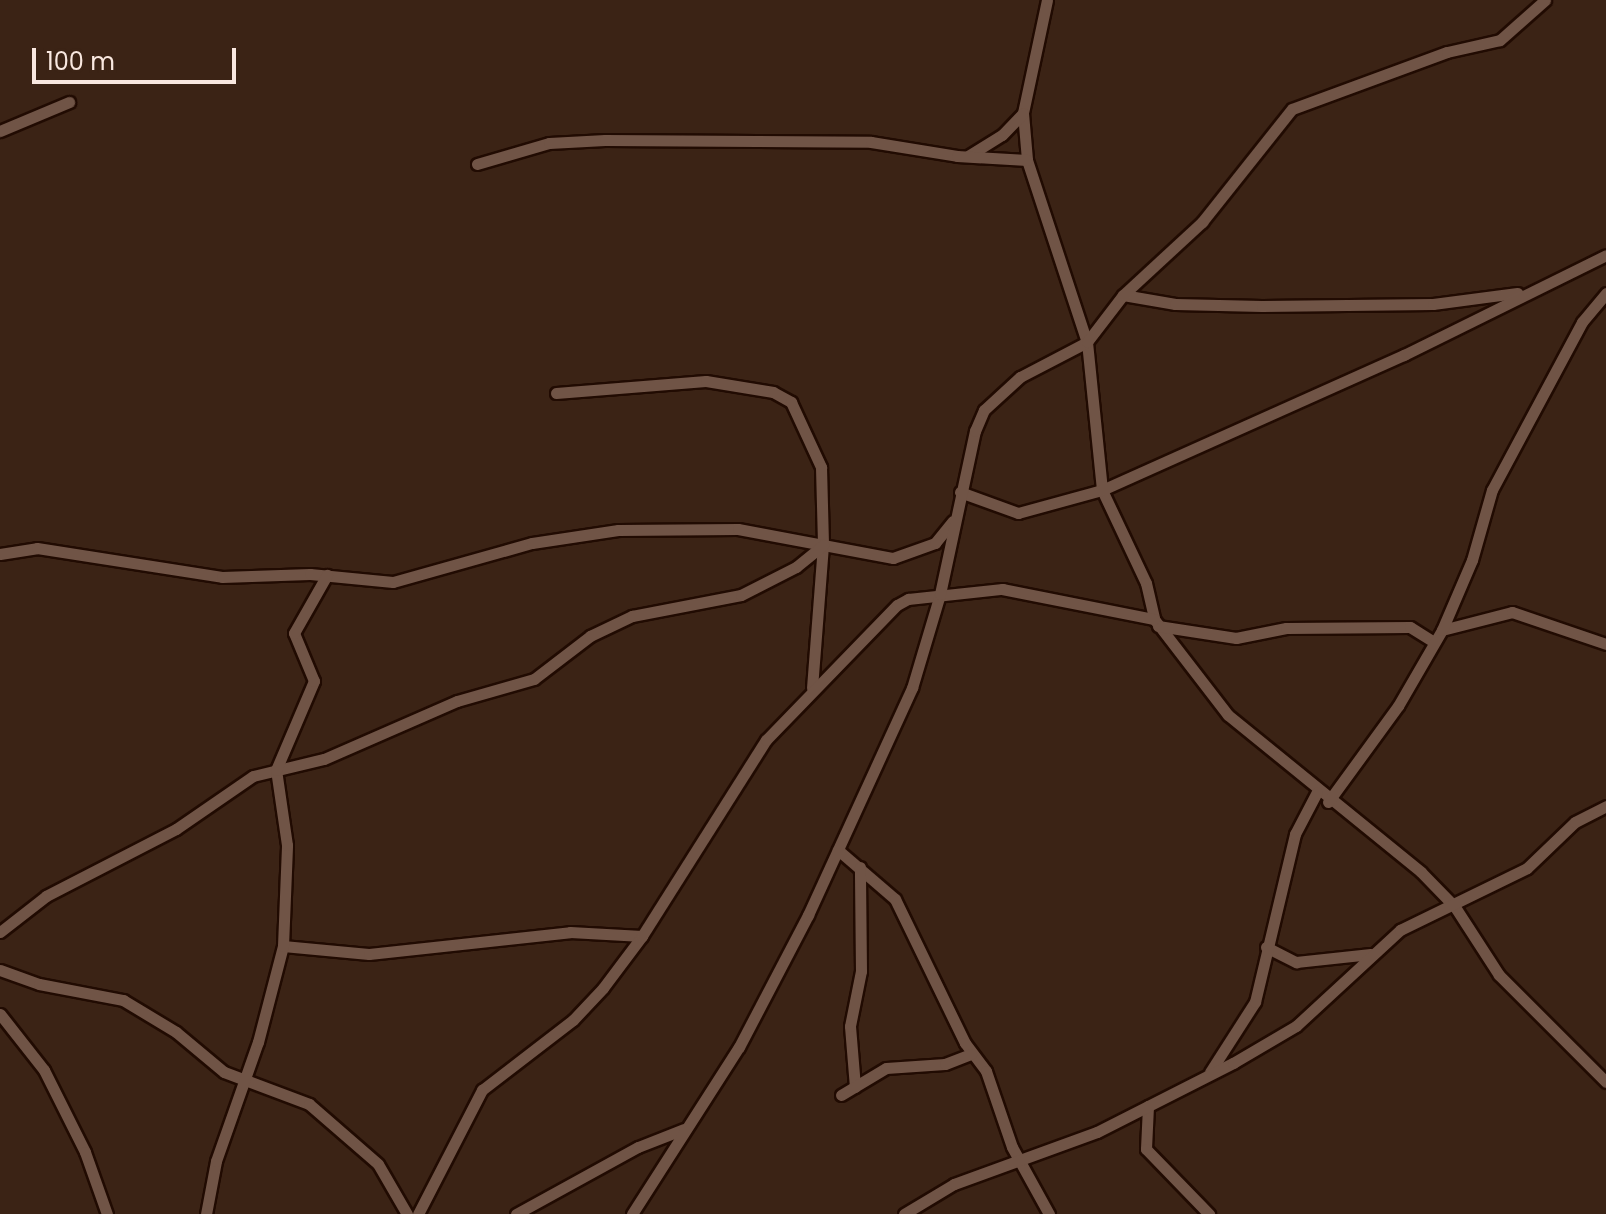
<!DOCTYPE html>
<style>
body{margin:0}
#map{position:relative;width:1606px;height:1214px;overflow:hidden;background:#3b2315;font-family:Poppins,sans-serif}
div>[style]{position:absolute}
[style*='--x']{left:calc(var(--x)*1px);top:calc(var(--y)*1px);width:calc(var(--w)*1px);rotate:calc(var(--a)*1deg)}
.roads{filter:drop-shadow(2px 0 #210b02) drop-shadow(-2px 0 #210b02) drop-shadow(0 2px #210b02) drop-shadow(0 -2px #210b02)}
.street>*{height:11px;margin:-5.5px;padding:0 5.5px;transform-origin:5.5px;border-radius:5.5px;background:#705446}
span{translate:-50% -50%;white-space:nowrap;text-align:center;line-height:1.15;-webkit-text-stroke:8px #3b2315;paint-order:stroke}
.scale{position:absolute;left:32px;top:48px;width:204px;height:36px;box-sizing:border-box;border:4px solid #f9e8e0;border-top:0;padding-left:10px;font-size:24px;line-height:28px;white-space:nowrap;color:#f9e8e0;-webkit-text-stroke:6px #3b2315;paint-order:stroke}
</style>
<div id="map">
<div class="roads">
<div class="street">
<i style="--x:1047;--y:0;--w:116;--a:102"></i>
<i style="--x:1023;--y:113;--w:47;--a:85.1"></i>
<i style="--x:1027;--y:160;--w:192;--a:71.8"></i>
<i style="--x:1087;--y:342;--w:149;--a:84.2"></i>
<i style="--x:1102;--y:490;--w:103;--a:64.7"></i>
<i style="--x:1146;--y:583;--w:37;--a:77"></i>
<i style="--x:1154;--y:619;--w:121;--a:52.4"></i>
<i style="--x:1228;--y:715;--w:249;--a:39.1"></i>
<i style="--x:1421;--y:872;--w:49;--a:45.8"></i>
<i style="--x:1455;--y:907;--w:81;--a:57.1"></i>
<i style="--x:1499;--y:975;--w:151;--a:45"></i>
<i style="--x:0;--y:131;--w:75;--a:-22.8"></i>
<i style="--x:968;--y:156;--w:40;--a:-32"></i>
<i style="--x:1002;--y:135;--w:30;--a:-46"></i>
<i style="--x:477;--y:164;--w:75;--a:-16.3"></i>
<i style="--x:549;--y:143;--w:56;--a:-3.1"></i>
<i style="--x:605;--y:140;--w:266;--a:0.4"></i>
<i style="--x:871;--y:142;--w:87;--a:9.2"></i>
<i style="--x:957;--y:156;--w:70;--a:3.3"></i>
<i style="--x:1123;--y:295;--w:53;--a:9.8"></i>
<i style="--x:1175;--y:304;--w:87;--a:1.3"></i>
<i style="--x:1262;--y:306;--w:171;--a:-0.7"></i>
<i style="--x:1433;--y:304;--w:85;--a:-7.5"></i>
<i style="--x:556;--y:393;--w:150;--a:-4.6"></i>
<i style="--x:706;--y:381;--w:68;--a:9.3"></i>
<i style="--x:773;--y:392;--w:21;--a:29"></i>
<i style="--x:791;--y:402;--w:72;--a:65.2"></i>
<i style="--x:821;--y:467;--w:78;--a:88.5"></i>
<i style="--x:823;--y:545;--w:143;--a:94.4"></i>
<i style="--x:960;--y:492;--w:62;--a:19.9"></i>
<i style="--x:1018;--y:513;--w:87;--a:-15.3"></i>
<i style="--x:1102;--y:490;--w:331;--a:-24.1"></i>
<i style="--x:1404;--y:355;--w:225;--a:-26.3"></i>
<i style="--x:0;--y:554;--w:37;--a:-9"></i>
<i style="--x:37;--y:548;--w:187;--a:8.9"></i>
<i style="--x:222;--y:577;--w:88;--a:-2"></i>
<i style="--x:310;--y:574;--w:83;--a:5.5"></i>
<i style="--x:393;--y:582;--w:144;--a:-15.7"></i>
<i style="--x:532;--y:543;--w:87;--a:-8.6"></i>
<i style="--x:618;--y:530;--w:120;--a:-0.5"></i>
<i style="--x:738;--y:529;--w:158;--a:10.6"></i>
<i style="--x:893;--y:558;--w:45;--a:-19.7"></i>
<i style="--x:935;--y:543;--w:28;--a:-51"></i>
<i style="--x:1158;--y:626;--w:79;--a:8.7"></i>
<i style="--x:1236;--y:638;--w:51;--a:-11.3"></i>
<i style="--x:1286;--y:628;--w:124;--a:-0.5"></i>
<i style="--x:1410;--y:627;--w:28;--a:32"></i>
<i style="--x:1442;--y:630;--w:72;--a:-14.4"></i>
<i style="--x:1512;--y:612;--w:99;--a:18.8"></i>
<i style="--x:1328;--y:802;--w:119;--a:-53.9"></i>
<i style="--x:1398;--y:706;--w:88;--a:-59.9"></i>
<i style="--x:1442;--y:630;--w:76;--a:-66.8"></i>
<i style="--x:1472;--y:560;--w:73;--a:-74.1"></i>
<i style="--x:1492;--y:490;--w:191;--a:-61.8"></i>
<i style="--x:1582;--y:322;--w:38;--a:-50"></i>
<i style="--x:838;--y:850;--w:75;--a:40.7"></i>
<i style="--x:895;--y:899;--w:160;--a:64.1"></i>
<i style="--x:965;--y:1043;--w:35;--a:53"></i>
<i style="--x:986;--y:1071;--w:80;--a:71.1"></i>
<i style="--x:1012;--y:1147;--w:77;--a:61.1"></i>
<i style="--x:0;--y:932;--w:58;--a:-38"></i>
<i style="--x:46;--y:896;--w:146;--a:-27.3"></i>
<i style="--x:176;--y:829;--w:93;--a:-34.5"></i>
<i style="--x:253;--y:776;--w:73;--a:-13.5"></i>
<i style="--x:324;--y:759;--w:145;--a:-23.6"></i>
<i style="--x:457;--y:701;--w:80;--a:-15.9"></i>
<i style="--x:534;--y:679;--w:71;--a:-37.5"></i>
<i style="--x:590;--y:636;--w:47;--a:-25.5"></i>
<i style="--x:632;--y:616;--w:111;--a:-10.9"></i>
<i style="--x:741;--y:595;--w:62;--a:-27"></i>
<i style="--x:796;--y:567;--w:35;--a:-39"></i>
<i style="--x:283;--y:946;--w:86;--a:5.3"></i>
<i style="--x:369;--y:954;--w:202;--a:-6.2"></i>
<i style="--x:570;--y:932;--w:72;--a:3.2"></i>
<i style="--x:1266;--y:947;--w:34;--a:27"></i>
<i style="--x:1296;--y:962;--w:75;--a:-6.1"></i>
<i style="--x:0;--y:970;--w:41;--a:19.7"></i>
<i style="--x:39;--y:984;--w:86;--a:10.8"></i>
<i style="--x:123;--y:1000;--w:62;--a:31.1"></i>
<i style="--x:176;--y:1032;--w:62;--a:39.8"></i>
<i style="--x:224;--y:1072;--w:91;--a:20.6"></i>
<i style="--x:309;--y:1104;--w:91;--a:41"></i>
<i style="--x:378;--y:1164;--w:58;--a:59.9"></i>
<i style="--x:0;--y:1014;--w:71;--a:51.8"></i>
<i style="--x:44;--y:1070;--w:92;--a:63.4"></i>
<i style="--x:85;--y:1152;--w:66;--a:70.5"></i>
<i style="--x:1210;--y:1072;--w:83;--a:-57.3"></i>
<i style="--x:1255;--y:1002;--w:173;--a:-76.6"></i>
<i style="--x:1295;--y:834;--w:47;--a:-62.4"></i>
<i style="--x:855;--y:1087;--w:61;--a:-94.7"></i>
<i style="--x:850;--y:1026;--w:56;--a:-78.7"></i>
<i style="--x:861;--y:971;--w:104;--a:-90.6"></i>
<i style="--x:841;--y:1095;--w:52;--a:-31"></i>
<i style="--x:886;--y:1068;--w:59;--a:-3.9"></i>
<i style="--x:945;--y:1064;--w:28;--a:-21"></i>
<i style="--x:1148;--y:1106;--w:43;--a:92.7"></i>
<i style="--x:1146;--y:1149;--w:91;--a:45.9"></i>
<i style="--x:206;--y:1214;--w:54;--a:-79.3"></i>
<i style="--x:216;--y:1161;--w:126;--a:-70.6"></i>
<i style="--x:258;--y:1042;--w:99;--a:-75.4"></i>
<i style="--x:283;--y:946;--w:101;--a:-87.7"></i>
<i style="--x:287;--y:845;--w:76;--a:-98.3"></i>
<i style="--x:276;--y:770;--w:97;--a:-66.9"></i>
<i style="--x:314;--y:681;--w:52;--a:-112.6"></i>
<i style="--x:294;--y:633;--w:67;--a:-60.4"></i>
<i style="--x:418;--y:1214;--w:140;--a:-62.7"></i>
<i style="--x:482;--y:1090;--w:115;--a:-37.6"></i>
<i style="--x:573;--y:1020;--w:44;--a:-46.8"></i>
<i style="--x:603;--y:988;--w:65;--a:-53.1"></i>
<i style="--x:642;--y:936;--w:232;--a:-57.7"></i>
<i style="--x:766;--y:740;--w:188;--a:-45.9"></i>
<i style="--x:897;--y:605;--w:13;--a:-29"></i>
<i style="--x:908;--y:599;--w:95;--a:-6.1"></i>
<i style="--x:1002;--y:589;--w:155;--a:11.2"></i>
<i style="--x:516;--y:1214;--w:139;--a:-28.8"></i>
<i style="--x:638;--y:1147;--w:49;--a:-21.4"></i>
<i style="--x:632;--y:1214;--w:198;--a:-57.4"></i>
<i style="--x:739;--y:1047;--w:149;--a:-62.4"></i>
<i style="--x:808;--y:915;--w:250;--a:-65.4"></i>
<i style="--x:912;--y:688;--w:98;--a:-73.4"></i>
<i style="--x:940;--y:594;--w:167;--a:-77.9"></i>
<i style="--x:975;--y:431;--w:23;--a:-67"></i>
<i style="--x:984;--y:410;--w:49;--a:-42.5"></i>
<i style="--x:1020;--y:377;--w:76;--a:-27.6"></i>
<i style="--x:1087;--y:342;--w:59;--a:-52.5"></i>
<i style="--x:1123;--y:295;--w:108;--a:-42.7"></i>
<i style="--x:1202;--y:222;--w:144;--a:-51.5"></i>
<i style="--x:1292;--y:109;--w:165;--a:-20.2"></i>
<i style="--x:1447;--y:52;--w:54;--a:-12.8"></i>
<i style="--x:1500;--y:40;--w:60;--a:-41.6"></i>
<i style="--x:904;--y:1214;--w:58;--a:-31"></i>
<i style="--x:954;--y:1184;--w:152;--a:-20"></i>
<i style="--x:1097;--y:1132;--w:153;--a:-26.9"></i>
<i style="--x:1233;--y:1063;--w:73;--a:-30.4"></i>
<i style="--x:1296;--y:1026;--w:142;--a:-42.7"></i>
<i style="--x:1400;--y:930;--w:141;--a:-26"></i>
<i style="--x:1527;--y:868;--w:66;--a:-43.8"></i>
<i style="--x:1575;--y:822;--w:35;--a:-27"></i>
</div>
</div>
<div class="scale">100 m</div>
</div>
